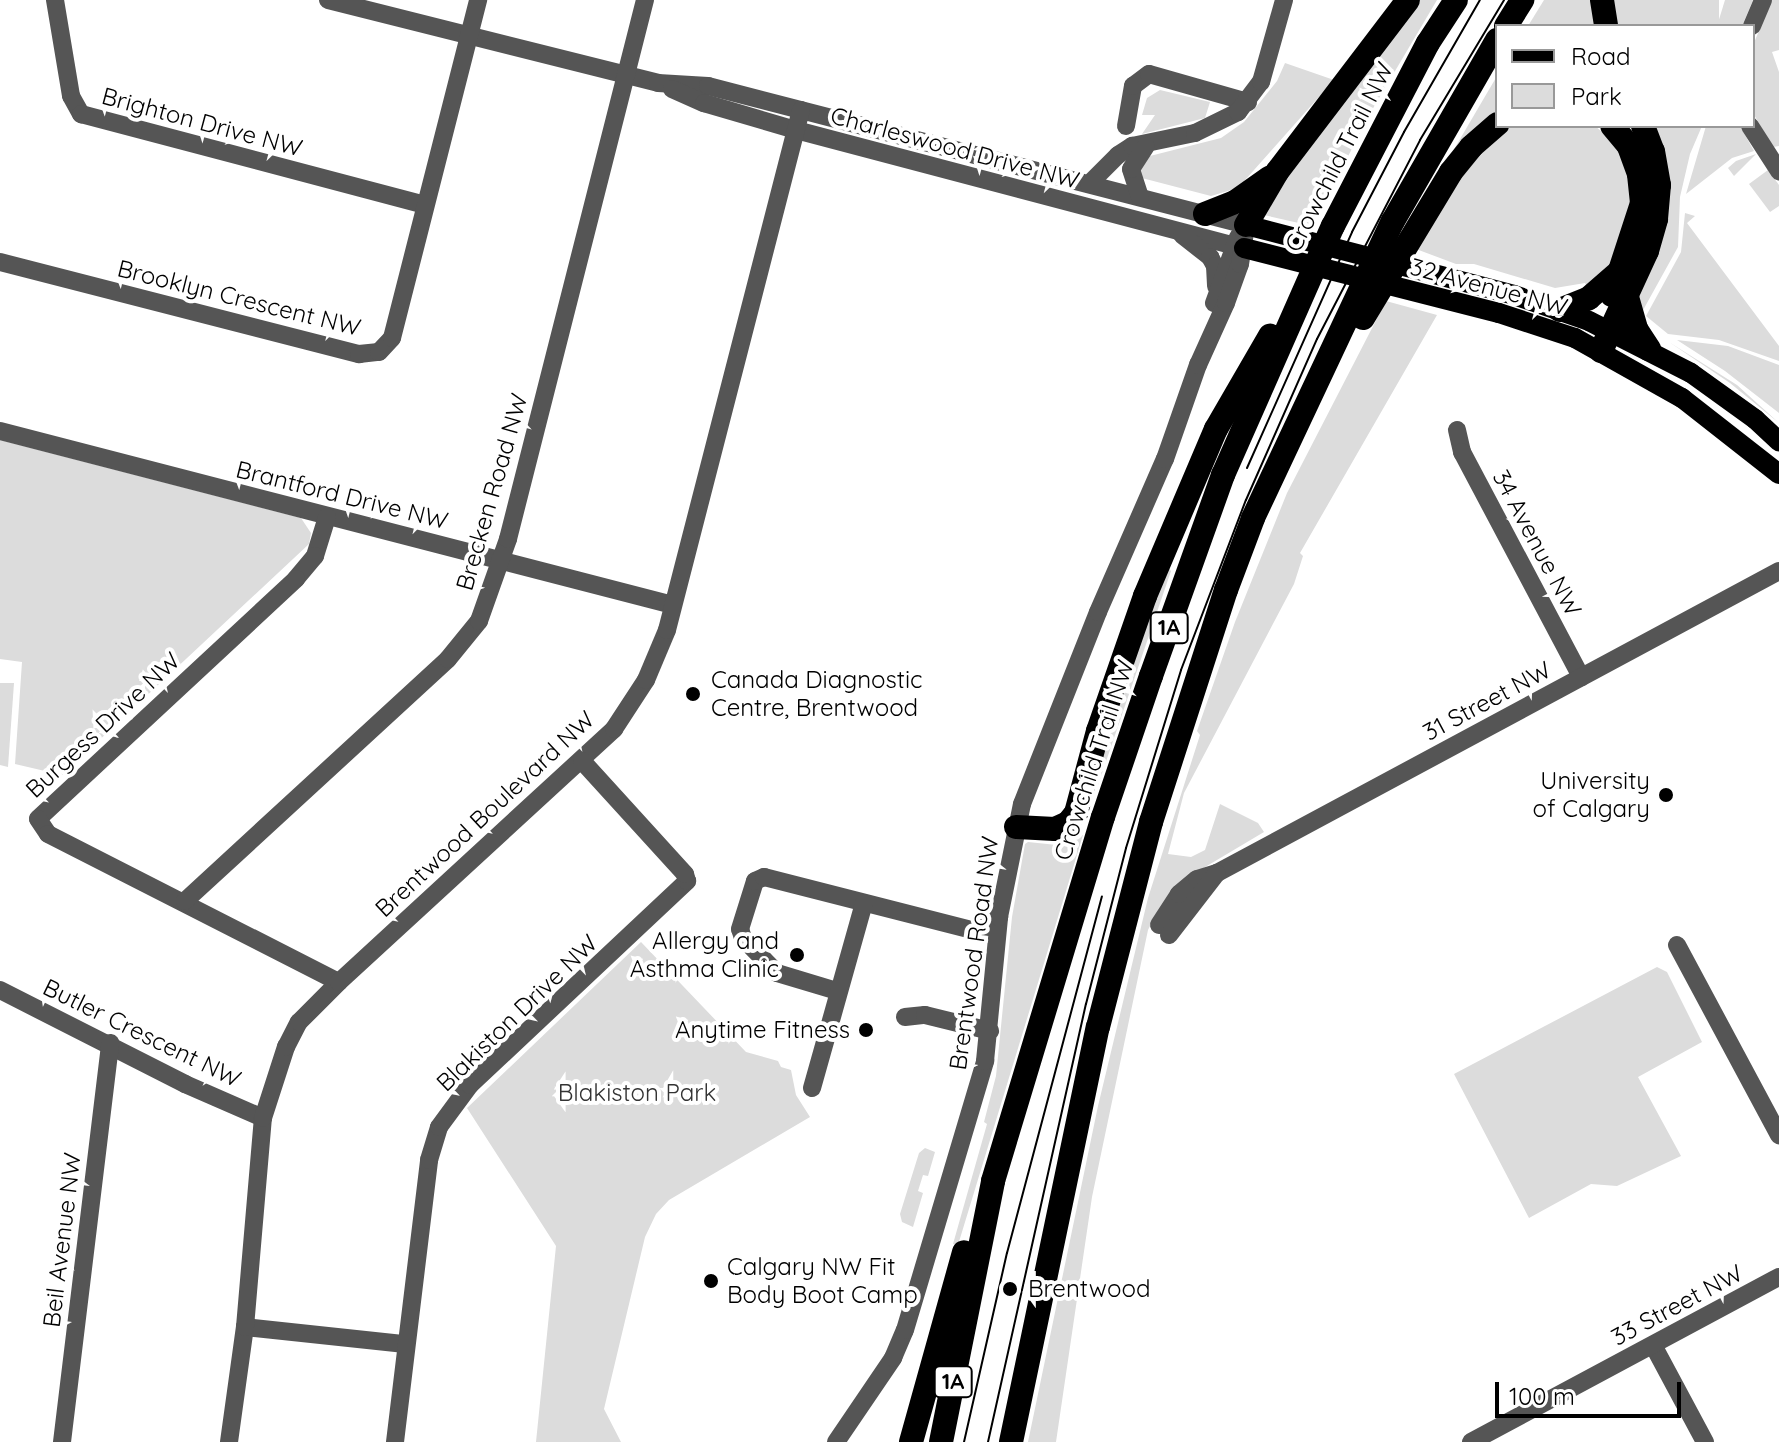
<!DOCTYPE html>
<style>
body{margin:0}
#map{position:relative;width:1779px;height:1442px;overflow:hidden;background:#fff;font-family:Quicksand,sans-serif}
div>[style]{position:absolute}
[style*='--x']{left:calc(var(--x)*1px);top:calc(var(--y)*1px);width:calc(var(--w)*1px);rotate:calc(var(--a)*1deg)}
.green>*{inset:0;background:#dcdcdc;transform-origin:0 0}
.minor>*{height:18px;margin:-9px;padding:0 9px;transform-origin:9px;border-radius:9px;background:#555}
.major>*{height:20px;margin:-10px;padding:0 10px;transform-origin:10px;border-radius:10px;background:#000}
.highway>*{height:24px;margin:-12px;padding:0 12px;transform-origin:12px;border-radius:12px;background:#000}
.tram>*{height:2px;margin:-1px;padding:0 1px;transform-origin:1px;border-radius:1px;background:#000}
.dots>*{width:22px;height:22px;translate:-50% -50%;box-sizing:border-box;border:4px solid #fff;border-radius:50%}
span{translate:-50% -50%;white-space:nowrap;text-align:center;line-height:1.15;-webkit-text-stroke:8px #fff;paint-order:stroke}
.shield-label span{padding:2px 6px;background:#fff;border:2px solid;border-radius:6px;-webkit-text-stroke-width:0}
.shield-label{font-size:22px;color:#000;font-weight:700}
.street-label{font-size:24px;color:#000}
.poi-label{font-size:24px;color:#000}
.left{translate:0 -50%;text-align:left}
.right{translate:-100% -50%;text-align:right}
.park-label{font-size:24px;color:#333}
.legend{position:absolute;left:1495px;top:24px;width:260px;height:104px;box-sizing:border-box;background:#fff;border:2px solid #999;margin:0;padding:10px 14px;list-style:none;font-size:24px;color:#000}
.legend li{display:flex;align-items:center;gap:16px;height:40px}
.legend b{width:40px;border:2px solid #999}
.scale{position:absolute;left:1495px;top:1382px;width:186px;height:36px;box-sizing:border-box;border:4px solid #000;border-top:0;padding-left:10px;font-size:24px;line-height:28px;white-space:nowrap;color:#000;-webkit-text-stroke:6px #fff;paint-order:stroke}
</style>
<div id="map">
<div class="green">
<i style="clip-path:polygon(1415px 0,1437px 0,1372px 110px,1312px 226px,1264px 215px,1267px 204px)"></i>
<i style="clip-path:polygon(1544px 0,1594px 0,1598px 26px,1528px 26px)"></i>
<i style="left:1609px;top:0;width:110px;height:26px"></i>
<i style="clip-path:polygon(1725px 0,1753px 0,1742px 26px,1717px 26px)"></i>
<i style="clip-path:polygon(1772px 0,1779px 0,1779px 50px,1772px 52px,1779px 72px,1779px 146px,1773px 147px,1753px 113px,1753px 45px)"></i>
<i style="clip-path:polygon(1285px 63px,1334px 80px,1238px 188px,1211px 196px,1138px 177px,1140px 162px,1146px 157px,1221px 138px,1244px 122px,1277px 81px)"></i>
<i style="clip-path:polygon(1497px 76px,1497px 116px,1453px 151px)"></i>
<i style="clip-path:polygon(1160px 90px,1210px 102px,1205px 118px,1142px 134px,1155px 115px,1142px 115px,1147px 98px)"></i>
<i style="clip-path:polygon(1510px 126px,1595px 126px,1615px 143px,1634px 189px,1612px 269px,1590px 292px,1585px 283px,1555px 288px,1474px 264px,1456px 264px,1416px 249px,1473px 160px)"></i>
<i style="clip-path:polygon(1652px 126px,1702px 126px,1690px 154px,1680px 197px,1678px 247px,1642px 312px,1637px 305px)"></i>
<i style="clip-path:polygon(1706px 126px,1740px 126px,1754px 151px,1732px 158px,1686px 194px)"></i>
<i style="clip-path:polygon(1756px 154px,1734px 176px,1728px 168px,1736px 161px)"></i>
<i style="clip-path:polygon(1768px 170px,1779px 185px,1779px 206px,1770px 212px,1749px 184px)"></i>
<i style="clip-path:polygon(1685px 213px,1695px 216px,1687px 223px,1779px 346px,1779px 361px,1719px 340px,1668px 334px,1646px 316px,1681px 252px)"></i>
<i style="clip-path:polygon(1386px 301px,1437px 315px,1300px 553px,1303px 556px,1294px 584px,1184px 793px,1168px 854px,1191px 857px,1205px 850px,1220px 804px,1258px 823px,1264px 832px,1190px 876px,1156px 914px,1148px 930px,1092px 1197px,1056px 1442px,1028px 1442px,1098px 1106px,1148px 898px,1200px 735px,1197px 731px,1235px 622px,1287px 493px)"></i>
<i style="clip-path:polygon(1677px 340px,1728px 346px,1779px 365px,1779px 413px,1725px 371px)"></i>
<i style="clip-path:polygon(1669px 342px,1737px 385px,1779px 423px,1730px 383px)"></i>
<i style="clip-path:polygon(0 440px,301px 518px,311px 533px,309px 544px,62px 775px,15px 764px,22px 662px,0 659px)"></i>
<i style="clip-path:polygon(1168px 568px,1171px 571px,1098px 785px,1093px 783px,1110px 716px)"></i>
<i style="clip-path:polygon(0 683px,14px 683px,8px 767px,0 765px)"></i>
<i style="clip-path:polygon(1077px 833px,1083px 835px,1073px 868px,958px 1245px,953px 1244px,987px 1124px,984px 1122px,996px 1076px,1012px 917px,1025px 844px,1028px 842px,1057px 845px)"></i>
<i style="clip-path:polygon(641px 942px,746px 1052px,778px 1061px,781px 1067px,791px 1070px,796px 1095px,810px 1117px,669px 1200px,656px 1214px,645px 1237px,604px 1409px,621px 1442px,536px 1442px,556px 1246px,467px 1108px)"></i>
<i style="clip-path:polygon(1657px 967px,1667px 972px,1702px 1042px,1638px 1077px,1681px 1156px,1617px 1186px,1591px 1184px,1529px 1218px,1454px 1074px)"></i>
<i style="clip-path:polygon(925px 1148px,935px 1152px,928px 1176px,923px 1175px,918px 1191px,923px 1193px,913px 1227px,902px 1222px,900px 1214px,919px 1153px)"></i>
</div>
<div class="minor">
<i style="--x:55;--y:0;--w:97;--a:80.5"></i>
<i style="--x:71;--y:96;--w:21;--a:61"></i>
<i style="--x:81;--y:114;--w:356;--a:14.8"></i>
<i style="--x:328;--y:0;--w:340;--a:14.1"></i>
<i style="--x:658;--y:83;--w:50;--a:3.4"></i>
<i style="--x:708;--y:86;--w:556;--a:14.49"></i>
<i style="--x:1752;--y:26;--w:28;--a:-67"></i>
<i style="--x:672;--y:89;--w:35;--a:24"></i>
<i style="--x:704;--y:103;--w:96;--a:16.4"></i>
<i style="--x:796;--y:130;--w:463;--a:14.8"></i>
<i style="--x:1126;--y:126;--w:41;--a:-80.1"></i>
<i style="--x:1133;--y:86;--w:20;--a:-37"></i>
<i style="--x:1149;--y:74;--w:103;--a:15.8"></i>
<i style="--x:1750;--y:126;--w:54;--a:57.2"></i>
<i style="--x:1089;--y:184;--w:41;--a:-45"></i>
<i style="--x:1118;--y:155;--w:17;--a:-33"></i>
<i style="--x:1132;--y:146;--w:64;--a:-11.7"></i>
<i style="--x:1195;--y:133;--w:48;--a:-26"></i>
<i style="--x:1238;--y:112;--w:38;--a:-53"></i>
<i style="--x:1261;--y:82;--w:85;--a:-74.3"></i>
<i style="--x:1140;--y:197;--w:29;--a:-108"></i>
<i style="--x:1131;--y:169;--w:27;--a:-57"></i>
<i style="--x:1182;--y:235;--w:36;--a:38"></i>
<i style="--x:1210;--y:257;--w:10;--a:61"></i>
<i style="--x:1215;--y:266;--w:20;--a:87"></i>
<i style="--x:0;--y:262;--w:371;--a:14.4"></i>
<i style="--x:359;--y:354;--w:20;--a:-6"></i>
<i style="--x:379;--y:352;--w:19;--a:-47"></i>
<i style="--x:392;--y:338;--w:349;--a:-75.7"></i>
<i style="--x:1214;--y:303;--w:70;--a:-70"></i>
<i style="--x:1457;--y:430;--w:23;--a:77"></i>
<i style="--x:1462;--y:452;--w:255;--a:62.1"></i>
<i style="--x:0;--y:431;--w:695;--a:14.5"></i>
<i style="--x:327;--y:517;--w:41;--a:107.1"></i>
<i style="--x:315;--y:556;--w:30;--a:130"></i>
<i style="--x:296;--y:579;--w:352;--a:137.1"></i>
<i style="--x:38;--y:819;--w:18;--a:56"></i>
<i style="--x:48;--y:834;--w:326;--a:27"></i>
<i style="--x:185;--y:901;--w:357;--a:-42.6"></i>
<i style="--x:448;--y:659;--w:49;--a:-50.8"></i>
<i style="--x:479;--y:621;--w:87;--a:-70.5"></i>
<i style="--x:508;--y:539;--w:556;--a:-75.74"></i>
<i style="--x:1159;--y:925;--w:37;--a:-57"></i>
<i style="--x:1179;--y:894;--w:23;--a:-40"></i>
<i style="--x:1197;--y:879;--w:21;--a:-17"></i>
<i style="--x:1217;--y:873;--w:638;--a:-28.25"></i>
<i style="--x:1169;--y:935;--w:78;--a:-52.3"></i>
<i style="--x:1677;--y:945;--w:216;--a:61.8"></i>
<i style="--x:0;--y:990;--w:208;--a:26.9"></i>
<i style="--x:185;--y:1084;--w:85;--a:23.6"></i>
<i style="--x:837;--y:991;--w:63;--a:-163.3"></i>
<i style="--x:777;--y:973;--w:49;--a:-134.2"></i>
<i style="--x:743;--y:938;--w:9;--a:-108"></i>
<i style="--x:740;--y:929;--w:50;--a:-72.6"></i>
<i style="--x:755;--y:881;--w:10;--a:-24"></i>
<i style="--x:764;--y:877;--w:215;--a:14.3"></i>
<i style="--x:972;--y:930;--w:15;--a:-11"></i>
<i style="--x:987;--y:927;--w:16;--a:-40"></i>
<i style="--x:905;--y:1017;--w:20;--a:-6"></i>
<i style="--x:925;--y:1015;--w:67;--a:13.8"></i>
<i style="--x:812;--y:1088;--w:192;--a:-74.3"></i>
<i style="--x:245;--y:1327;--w:161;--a:6.1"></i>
<i style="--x:1653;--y:1345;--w:110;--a:61.8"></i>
<i style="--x:62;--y:1442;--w:402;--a:-83.1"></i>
<i style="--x:229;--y:1442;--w:116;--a:-82.1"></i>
<i style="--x:245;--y:1327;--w:210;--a:-85.1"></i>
<i style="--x:263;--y:1118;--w:75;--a:-72.1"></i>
<i style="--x:286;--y:1047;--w:28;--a:-63"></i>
<i style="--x:299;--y:1022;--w:57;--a:-45"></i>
<i style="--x:339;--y:982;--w:374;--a:-42.6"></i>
<i style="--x:614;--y:729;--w:59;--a:-56.9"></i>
<i style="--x:646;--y:680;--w:54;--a:-67.2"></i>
<i style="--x:667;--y:630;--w:537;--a:-75.55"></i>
<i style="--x:395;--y:1442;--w:284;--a:-83.1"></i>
<i style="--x:429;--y:1160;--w:34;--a:-73"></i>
<i style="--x:439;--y:1127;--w:52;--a:-53.6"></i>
<i style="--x:470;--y:1085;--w:298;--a:-43.2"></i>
<i style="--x:687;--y:881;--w:7;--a:-106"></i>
<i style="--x:685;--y:874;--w:153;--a:-132.3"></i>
<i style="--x:836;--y:1442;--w:102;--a:-55.8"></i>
<i style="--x:893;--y:1358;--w:30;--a:-67"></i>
<i style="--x:905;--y:1330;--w:281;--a:-73.4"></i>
<i style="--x:985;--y:1061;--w:145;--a:-84.4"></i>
<i style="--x:999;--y:917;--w:115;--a:-78.5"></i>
<i style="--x:1022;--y:804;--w:206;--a:-68.4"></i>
<i style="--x:1098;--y:612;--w:167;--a:-66.4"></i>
<i style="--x:1165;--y:459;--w:100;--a:-70.7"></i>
<i style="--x:1198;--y:365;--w:68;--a:-65.7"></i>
<i style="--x:1226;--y:303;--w:41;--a:-70.3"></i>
<i style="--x:1240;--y:264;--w:39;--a:-81"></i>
<i style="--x:1471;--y:1442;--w:349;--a:-28.2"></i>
</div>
<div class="major">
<i style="--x:1246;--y:225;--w:277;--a:14.6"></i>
<i style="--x:1514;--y:295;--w:79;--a:19.1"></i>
<i style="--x:1589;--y:321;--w:114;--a:27"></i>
<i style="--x:1691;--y:373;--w:79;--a:35.7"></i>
<i style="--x:1755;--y:419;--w:33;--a:43"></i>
<i style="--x:1244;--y:248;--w:263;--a:14.3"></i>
<i style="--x:1499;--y:313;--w:80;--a:18.2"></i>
<i style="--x:1575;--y:338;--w:123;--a:29.3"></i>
<i style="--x:1682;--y:398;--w:123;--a:38.1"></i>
</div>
<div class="highway">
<i style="--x:1602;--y:0;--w:26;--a:81"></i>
<i style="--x:1506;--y:26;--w:31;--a:-58"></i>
<i style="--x:1205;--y:214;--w:32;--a:-22"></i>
<i style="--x:1235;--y:202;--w:42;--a:-35.2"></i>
<i style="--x:1246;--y:225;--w:61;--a:-59.7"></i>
<i style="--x:1277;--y:172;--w:216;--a:-52.7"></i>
<i style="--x:1612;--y:295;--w:97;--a:-71.9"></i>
<i style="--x:1642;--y:203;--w:29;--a:-96"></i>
<i style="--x:1639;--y:174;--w:30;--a:-110"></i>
<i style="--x:1629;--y:146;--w:26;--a:-130"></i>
<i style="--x:1627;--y:297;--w:33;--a:74"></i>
<i style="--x:1636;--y:329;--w:24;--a:57"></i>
<i style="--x:1560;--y:310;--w:31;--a:-22"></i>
<i style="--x:1589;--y:298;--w:38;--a:-41"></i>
<i style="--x:1363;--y:318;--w:170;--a:-58.9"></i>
<i style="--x:1451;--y:172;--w:32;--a:-51"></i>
<i style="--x:1471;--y:147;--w:35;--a:-41"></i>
<i style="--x:1601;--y:351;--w:110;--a:-65.3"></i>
<i style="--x:1647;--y:251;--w:33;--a:-74"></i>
<i style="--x:1656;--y:219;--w:34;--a:-85"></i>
<i style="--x:1659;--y:185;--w:34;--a:-100"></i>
<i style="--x:1653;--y:152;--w:28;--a:-111"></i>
<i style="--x:1016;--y:827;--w:39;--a:3"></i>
<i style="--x:1055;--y:829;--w:14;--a:-25"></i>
<i style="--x:1068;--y:823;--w:13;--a:-51"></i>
<i style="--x:1076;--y:813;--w:85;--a:-75"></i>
<i style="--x:1098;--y:731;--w:143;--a:-70.8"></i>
<i style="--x:1145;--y:596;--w:181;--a:-67"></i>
<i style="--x:1216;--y:429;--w:108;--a:-59.9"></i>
<i style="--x:911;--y:1442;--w:197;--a:-74.4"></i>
<i style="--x:941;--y:1442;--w:266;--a:-78.7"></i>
<i style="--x:993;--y:1181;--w:380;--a:-73.2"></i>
<i style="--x:1103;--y:817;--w:149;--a:-71.2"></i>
<i style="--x:1151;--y:676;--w:214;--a:-70.3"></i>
<i style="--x:1223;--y:475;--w:272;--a:-66.2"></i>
<i style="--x:1333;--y:226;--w:206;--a:-62.6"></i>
<i style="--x:1428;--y:43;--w:51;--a:-56.9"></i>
<i style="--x:1011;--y:1442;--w:424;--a:-78.2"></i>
<i style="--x:1098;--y:1027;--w:212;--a:-75.5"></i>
<i style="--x:1151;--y:822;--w:244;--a:-72.1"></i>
<i style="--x:1226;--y:590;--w:77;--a:-69.4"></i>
<i style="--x:1253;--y:518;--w:328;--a:-64.8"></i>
<i style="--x:1393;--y:221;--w:209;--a:-60.1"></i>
</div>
<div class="tram">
<i style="--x:1247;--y:468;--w:258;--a:-66"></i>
<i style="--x:1352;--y:232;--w:113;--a:-62.5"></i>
<i style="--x:1404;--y:132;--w:152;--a:-60.1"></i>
<i style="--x:964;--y:1442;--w:194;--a:-77.2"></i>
<i style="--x:1007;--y:1253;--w:369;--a:-75.1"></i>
<i style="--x:988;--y:1442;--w:449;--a:-77.4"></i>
<i style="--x:1086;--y:1004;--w:161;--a:-75.6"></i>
<i style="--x:1126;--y:848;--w:186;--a:-72.8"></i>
<i style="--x:1181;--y:670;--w:182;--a:-69.1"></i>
<i style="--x:1246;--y:500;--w:176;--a:-66.2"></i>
<i style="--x:1317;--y:339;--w:224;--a:-62.6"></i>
<i style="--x:1420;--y:140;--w:163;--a:-59"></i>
</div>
<div class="dots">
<i style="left:693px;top:694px;background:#000"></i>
<i style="left:1666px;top:795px;background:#000"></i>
<i style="left:797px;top:955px;background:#000"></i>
<i style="left:866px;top:1030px;background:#000"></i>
<i style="left:711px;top:1281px;background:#000"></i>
<i style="left:1010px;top:1289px;background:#000"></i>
</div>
<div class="shield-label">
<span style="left:1169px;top:628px">1A</span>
<span style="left:953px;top:1382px">1A</span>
</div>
<div class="street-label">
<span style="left:202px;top:122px;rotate:15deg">Brighton Drive NW</span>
<span style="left:955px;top:148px;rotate:15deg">Charleswood Drive NW</span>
<span style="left:1339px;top:157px;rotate:-63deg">Crowchild Trail NW</span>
<span style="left:1489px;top:287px;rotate:15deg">32 Avenue NW</span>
<span style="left:239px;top:298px;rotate:14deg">Brooklyn Crescent NW</span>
<span style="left:492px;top:492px;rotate:-74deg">Brecken Road NW</span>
<span style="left:342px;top:495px;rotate:14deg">Brantford Drive NW</span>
<span style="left:1537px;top:543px;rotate:62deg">34 Avenue NW</span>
<span style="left:1487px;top:701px;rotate:-28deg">31 Street NW</span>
<span style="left:103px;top:725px;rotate:-43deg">Burgess Drive NW</span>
<span style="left:1094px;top:760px;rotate:-72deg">Crowchild Trail NW</span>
<span style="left:485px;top:814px;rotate:-43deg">Brentwood Boulevard NW</span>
<span style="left:974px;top:953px;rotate:-82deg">Brentwood Road NW</span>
<span style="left:517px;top:1013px;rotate:-44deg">Blakiston Drive NW</span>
<span style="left:142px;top:1033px;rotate:26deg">Butler Crescent NW</span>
<span style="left:62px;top:1240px;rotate:-83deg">Beil Avenue NW</span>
<span style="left:1677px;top:1305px;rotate:-28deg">33 Street NW</span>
</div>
<div class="poi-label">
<span class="left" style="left:711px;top:694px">Canada Diagnostic<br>Centre, Brentwood</span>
<span class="right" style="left:1650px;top:795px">University<br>of Calgary</span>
<span class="right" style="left:779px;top:955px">Allergy and<br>Asthma Clinic</span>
<span class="right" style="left:850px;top:1030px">Anytime Fitness</span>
<span class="left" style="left:727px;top:1281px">Calgary NW Fit<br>Body Boot Camp</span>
<span class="left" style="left:1028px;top:1289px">Brentwood</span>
</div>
<div class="park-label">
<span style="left:637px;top:1093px">Blakiston Park</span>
</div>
<ul class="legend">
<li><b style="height:10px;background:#000"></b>Road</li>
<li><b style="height:22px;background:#dcdcdc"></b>Park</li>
</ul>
<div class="scale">100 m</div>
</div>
